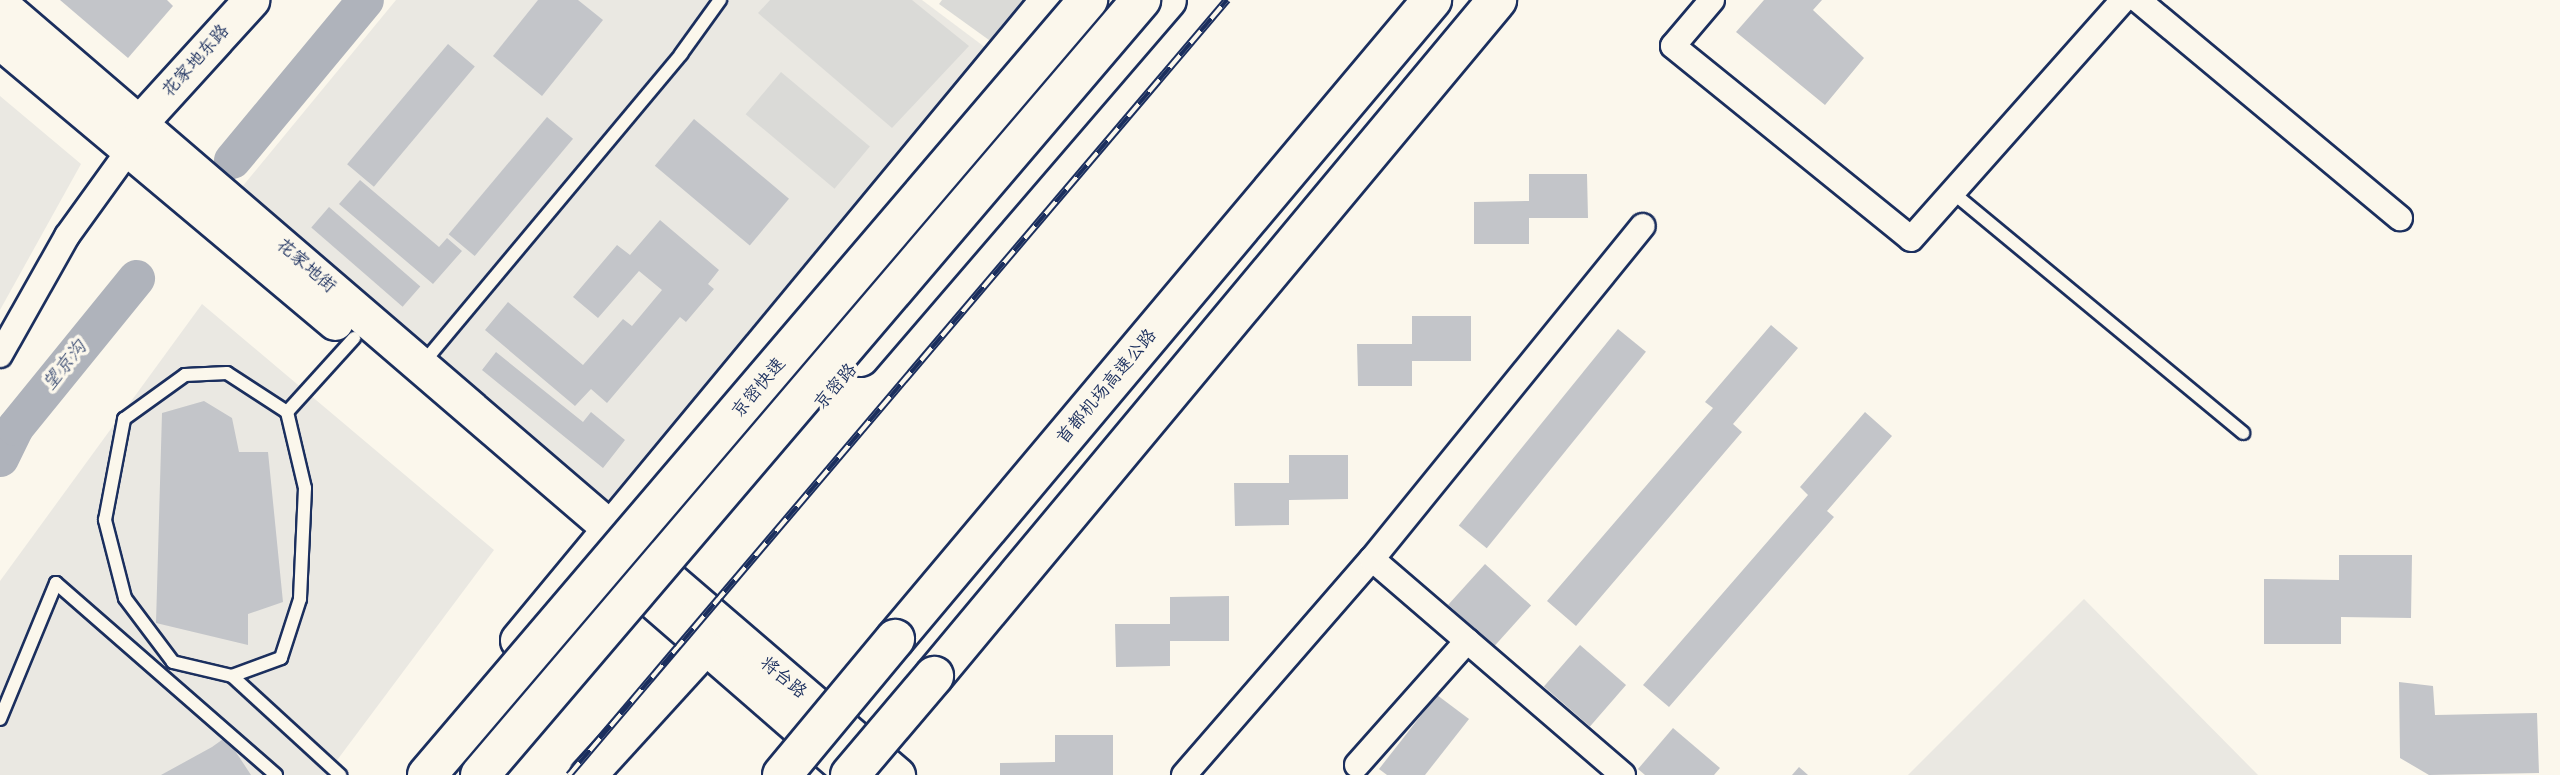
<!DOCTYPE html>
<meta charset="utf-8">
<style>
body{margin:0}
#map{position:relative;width:2560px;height:775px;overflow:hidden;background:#fbf7ec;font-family:Pangolin,"LXGW WenKai TC",sans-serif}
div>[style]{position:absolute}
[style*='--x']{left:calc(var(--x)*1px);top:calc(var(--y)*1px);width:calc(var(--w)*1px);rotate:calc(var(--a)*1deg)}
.built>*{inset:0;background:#eae8e2}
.green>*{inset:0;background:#dadad7;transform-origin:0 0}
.river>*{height:37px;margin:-18.5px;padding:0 18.5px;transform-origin:18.5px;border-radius:18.5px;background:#afb3bb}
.building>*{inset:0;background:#c3c5c9;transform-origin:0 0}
.roads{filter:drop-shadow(2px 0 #1b2f5e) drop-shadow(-2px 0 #1b2f5e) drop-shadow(0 2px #1b2f5e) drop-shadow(0 -2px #1b2f5e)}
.lane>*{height:12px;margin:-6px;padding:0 6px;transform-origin:6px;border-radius:6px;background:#fbf7ec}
.street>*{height:24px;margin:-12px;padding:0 12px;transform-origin:12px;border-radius:12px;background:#fbf7ec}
.secondary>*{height:35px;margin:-17.5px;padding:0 17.5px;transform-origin:17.5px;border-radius:17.5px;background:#fbf7ec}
.highway>*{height:38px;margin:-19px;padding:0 19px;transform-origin:19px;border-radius:19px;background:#fbf7ec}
.rail>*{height:8px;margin-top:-4px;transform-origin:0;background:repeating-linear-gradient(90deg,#fbf7ec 0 16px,#1b2f5e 0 32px);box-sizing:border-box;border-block:2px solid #1b2f5e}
.bridges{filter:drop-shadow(2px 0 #1b2f5e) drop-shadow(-2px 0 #1b2f5e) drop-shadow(0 2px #1b2f5e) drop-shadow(0 -2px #1b2f5e)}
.highway-bridge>*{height:38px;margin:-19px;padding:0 19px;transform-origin:19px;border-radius:19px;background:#fbf7ec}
span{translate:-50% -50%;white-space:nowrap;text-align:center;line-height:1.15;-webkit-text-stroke:7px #fbf7ec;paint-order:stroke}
.street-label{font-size:18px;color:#1b2f5e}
.water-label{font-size:19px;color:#47577a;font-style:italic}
</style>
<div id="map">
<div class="built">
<i style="clip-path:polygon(396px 0,922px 0,1006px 63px,628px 518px,242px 187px)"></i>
<i style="clip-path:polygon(0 96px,81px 164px,0 310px)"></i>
<i style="clip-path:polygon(202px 304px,494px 550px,326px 775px,0 775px,0 581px)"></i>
<i style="clip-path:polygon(2084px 599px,2258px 775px,1908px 775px)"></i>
</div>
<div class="green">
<i style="clip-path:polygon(770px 0,912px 0,969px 46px,892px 128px,758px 13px)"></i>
<i style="clip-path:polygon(942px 0,1065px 0,1014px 58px,939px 4px)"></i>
<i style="left:781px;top:72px;width:116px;height:55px;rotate:40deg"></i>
</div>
<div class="river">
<i style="--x:232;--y:160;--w:208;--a:-50.3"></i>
<i style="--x:0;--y:458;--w:34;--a:-64"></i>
<i style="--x:15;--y:427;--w:192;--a:-50.9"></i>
</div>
<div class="building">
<i style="clip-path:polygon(60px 0,167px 0,173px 6px,128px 58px)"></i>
<i style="clip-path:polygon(538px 0,578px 0,603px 20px,542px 96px,493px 56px)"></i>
<i style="clip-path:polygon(1764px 0,1822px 0,1813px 10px,1864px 58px,1825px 105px,1736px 32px)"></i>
<i style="left:448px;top:44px;width:35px;height:157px;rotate:40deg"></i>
<i style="left:547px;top:117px;width:34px;height:153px;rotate:40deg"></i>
<i style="left:694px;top:119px;width:124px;height:61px;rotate:40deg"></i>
<i style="clip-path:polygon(1529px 174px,1587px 174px,1588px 218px,1529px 218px,1529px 244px,1474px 244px,1474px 202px,1529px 201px)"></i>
<i style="clip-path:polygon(360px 180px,439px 247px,447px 238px,462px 251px,433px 284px,339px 204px)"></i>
<i style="left:329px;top:207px;width:121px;height:27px;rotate:41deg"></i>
<i style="clip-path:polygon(660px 220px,719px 270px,708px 284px,714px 289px,686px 322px,680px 317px,607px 403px,591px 389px,575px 406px,485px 330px,508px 302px,583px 365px,623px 319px,632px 326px,662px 290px,639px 271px,598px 318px,573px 297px,617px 245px,630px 255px)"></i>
<i style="clip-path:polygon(1412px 316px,1471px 316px,1471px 361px,1412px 361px,1412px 386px,1358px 386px,1357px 344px,1412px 344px)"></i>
<i style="clip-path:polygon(1771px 325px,1798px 348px,1733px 424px,1742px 432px,1576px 626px,1547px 601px,1713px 408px,1705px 402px)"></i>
<i style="left:1618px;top:329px;width:36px;height:253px;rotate:39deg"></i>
<i style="clip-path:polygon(496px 352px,583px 422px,591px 412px,625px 440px,603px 468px,482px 370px)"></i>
<i style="clip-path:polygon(204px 401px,232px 418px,239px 452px,268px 452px,283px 602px,248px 614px,248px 645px,156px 623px,162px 413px)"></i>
<i style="clip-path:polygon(1865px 412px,1892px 436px,1827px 511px,1834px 517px,1669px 707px,1643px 685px,1808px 495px,1800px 487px)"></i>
<i style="clip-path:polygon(1289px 455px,1348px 455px,1348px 499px,1289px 500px,1289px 525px,1235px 526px,1234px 483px,1289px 483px)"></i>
<i style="clip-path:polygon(2339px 555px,2412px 555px,2411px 618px,2341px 617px,2341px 644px,2264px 644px,2264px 579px,2339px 580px)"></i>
<i style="left:1485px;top:564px;width:62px;height:55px;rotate:42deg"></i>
<i style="clip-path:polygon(1229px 596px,1229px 641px,1170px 641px,1170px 666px,1116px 667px,1115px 624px,1170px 624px,1170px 597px)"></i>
<i style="left:1580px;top:645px;width:61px;height:55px;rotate:41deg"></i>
<i style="clip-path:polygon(2399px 682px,2433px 686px,2435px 715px,2537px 713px,2539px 773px,2429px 775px,2400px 758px)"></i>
<i style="clip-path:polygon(1437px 695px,1469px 719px,1425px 775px,1387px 775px,1379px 769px)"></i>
<i style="clip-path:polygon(1673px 728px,1720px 768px,1714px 775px,1645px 775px,1638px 769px)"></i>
<i style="clip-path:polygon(1055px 735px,1113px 735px,1113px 775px,1000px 775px,1000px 763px,1055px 762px)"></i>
<i style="clip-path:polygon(226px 737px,251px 775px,161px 775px,212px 747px)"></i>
<i style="clip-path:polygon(1799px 767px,1808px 775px,1792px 775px)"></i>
</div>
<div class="roads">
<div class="lane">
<i style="--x:1952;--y:192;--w:378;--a:39.6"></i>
<i style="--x:423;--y:363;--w:403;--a:-50.1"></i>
<i style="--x:681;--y:54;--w:67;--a:-54.2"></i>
<i style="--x:227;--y:373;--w:72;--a:33"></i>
<i style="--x:287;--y:412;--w:78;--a:76.7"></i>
<i style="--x:305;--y:488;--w:111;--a:92.6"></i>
<i style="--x:300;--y:599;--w:62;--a:107.9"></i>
<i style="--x:281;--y:658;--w:52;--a:159.8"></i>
<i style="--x:232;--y:676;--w:61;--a:-166.7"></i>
<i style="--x:173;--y:662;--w:80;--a:-126.9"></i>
<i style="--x:125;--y:598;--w:81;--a:-104.4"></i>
<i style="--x:105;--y:520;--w:103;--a:-79.3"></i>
<i style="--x:124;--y:419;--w:75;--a:-35.8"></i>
<i style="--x:185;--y:375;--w:42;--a:-2.7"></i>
<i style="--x:287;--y:412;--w:100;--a:-47.8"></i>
<i style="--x:232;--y:676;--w:147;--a:42.5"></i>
<i style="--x:0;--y:719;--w:147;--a:-67.6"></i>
<i style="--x:56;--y:583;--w:292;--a:41.1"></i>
</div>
<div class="street">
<i style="--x:1712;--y:0;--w:60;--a:130.3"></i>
<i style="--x:1673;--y:46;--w:306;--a:39"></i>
<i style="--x:1911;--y:239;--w:319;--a:-48.4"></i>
<i style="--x:2138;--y:0;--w:341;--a:39.8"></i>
<i style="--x:0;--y:355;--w:137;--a:-60.6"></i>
<i style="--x:67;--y:236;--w:106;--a:-54.2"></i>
<i style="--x:1372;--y:559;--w:331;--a:40.7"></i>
<i style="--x:1357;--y:765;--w:166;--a:-48.4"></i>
<i style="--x:1184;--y:775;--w:286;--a:-49"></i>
<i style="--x:1372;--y:559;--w:429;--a:-50.9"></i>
</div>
<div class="secondary">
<i style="--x:0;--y:4;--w:1183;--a:40.68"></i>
<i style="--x:0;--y:41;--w:437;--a:40"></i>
<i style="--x:141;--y:121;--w:164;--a:-47.7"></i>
<i style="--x:860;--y:358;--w:472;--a:-49.3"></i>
<i style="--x:619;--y:571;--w:311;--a:41"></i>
<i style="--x:518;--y:640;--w:831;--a:-50.37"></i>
<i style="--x:588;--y:775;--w:173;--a:-47.6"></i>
</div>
<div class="highway">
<i style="--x:895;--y:639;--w:835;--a:-49.96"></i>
<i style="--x:934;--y:676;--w:880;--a:-50.21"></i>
</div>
</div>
<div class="rail">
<i style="--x:569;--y:775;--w:1017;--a:-49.67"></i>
</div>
<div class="bridges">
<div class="highway-bridge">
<i style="--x:427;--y:775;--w:1019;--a:-49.54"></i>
<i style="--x:480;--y:775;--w:1019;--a:-49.54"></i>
<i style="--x:782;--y:775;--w:177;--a:-50.3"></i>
<i style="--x:850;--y:775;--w:130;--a:-49.7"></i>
</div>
</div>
<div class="street-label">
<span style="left:196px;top:61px;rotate:-48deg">花家地东路</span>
<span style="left:306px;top:266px;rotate:41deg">花家地街</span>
<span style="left:836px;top:387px;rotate:-49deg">京密路</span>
<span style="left:1107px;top:387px;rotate:-50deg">首都机场高速公路</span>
<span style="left:759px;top:388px;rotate:-50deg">京密快速</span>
<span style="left:783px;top:678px;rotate:40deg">将台路</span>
</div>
<div class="water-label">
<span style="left:65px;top:366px;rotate:-51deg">望京沟</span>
</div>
</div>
